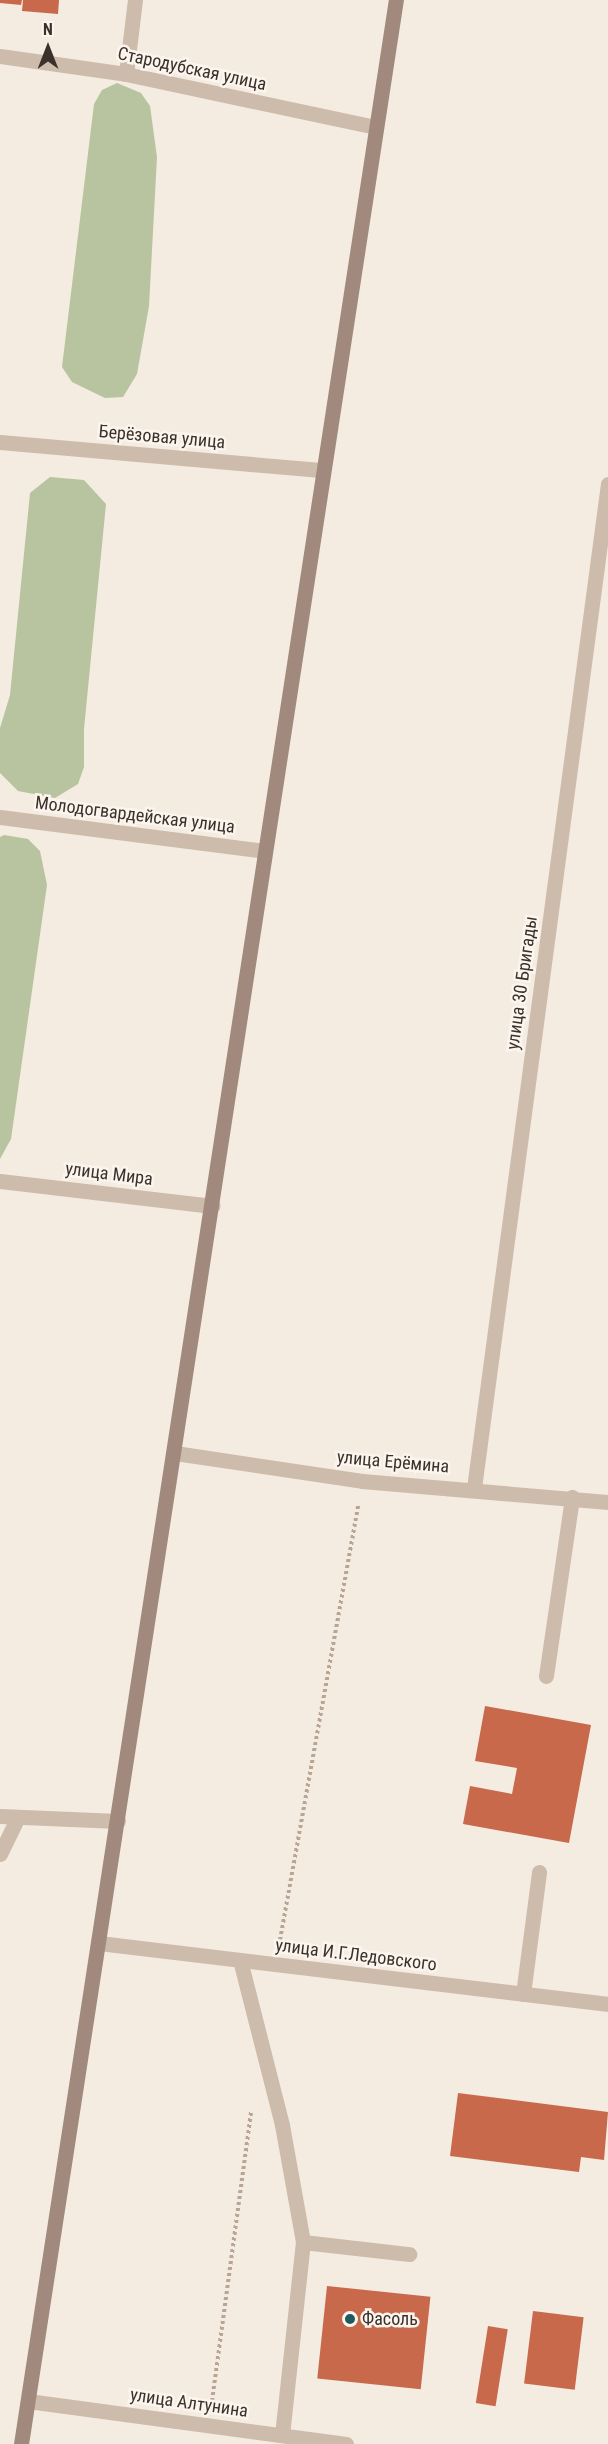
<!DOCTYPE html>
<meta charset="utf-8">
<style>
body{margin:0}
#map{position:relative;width:608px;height:2444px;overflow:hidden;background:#f4ebe1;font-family:"Roboto Condensed",sans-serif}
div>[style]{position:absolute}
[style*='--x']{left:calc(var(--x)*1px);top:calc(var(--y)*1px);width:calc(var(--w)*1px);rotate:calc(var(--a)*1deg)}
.green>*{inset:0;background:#b8c4a0}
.building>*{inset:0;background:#c8694b;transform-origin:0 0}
.path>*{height:4px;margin-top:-2px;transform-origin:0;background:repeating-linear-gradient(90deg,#b9a596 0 3px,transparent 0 6px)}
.lane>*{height:15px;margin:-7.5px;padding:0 7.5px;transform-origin:7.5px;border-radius:7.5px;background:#cdbbac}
.street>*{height:15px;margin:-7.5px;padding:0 7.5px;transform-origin:7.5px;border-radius:7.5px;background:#cdbbac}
.secondary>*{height:15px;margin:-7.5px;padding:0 7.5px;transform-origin:7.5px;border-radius:7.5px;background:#a18a7d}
.dots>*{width:16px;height:16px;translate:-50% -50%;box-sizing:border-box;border:3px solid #fbf5ee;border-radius:50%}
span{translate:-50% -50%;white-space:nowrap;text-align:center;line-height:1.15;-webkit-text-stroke:5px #fbf5ee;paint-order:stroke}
.street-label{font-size:18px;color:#3b302b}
.poi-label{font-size:18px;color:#3b302b}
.left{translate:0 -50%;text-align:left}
.north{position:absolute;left:18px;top:18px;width:60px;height:60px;-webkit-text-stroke:4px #fbf5ee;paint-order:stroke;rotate:0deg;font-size:16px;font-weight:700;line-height:24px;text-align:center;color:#3b302b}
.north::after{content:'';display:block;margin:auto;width:21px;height:27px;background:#3b302b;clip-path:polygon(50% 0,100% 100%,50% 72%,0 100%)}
</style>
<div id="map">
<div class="green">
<i style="clip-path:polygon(117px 83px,141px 93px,150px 106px,157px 157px,149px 306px,137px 374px,123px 397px,105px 398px,72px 382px,62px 367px,94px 104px,102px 90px)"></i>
<i style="clip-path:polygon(50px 477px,84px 480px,106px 504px,84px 729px,84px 767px,78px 784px,55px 798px,18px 791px,0 773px,0 728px,10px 695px,30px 493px)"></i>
<i style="clip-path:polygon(4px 835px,28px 839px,40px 851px,47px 885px,11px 1139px,0 1159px,0 837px)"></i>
</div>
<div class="building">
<i style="clip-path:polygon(0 0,22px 0,21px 5px,0 3px)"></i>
<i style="clip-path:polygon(23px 0,59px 0,58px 14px,22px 11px)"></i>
<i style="clip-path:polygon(485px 1706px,591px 1725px,569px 1843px,463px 1824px,470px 1786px,512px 1794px,517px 1768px,475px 1761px)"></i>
<i style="clip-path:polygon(458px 2093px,608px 2112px,604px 2160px,581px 2157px,579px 2172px,450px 2156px)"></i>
<i style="left:327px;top:2286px;width:104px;height:93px;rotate:6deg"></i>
<i style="left:533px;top:2311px;width:51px;height:73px;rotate:7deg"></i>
<i style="left:488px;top:2326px;width:20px;height:78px;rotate:9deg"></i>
</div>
<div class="path">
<i style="--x:280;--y:1940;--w:442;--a:-79.8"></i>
<i style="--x:212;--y:2401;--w:293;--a:-82.3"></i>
</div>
<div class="lane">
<i style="--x:126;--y:74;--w:75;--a:-83.1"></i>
<i style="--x:546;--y:1676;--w:181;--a:-81.7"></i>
<i style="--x:0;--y:1854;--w:41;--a:-64.1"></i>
<i style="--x:240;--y:1960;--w:170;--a:75.7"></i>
<i style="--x:282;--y:2125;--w:119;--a:79.8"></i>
<i style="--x:523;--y:1994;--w:123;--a:-82.5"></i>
<i style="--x:282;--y:2435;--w:194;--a:-83.8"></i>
<i style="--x:303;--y:2242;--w:107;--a:6.5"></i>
</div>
<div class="street">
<i style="--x:0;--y:56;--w:127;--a:8.1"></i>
<i style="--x:126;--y:74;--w:255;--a:12"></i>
<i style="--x:0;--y:442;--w:322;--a:5"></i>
<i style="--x:0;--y:817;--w:266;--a:7.3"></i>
<i style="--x:0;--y:1181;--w:214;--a:6.7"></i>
<i style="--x:175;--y:1453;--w:189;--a:8.5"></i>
<i style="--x:362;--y:1481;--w:247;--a:4.9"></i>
<i style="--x:474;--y:1488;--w:1013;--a:-82.4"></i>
<i style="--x:0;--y:1816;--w:118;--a:2.4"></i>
<i style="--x:99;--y:1943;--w:513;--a:6.83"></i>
<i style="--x:28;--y:2401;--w:321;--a:7.7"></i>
</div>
<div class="secondary">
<i style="--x:21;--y:2444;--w:2473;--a:-81.28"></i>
</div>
<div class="dots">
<i style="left:350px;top:2319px;background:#1f5a5e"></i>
</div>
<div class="street-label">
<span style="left:192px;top:69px;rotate:12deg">Стародубская улица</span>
<span style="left:162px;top:437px;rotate:5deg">Берёзовая улица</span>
<span style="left:135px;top:815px;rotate:7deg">Молодогвардейская улица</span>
<span style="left:522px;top:983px;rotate:-82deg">улица 30 Бригады</span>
<span style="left:109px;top:1174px;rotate:7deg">улица Мира</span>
<span style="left:393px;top:1462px;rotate:5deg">улица Ерёмина</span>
<span style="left:356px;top:1955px;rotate:7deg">улица И.Г.Ледовского</span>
<span style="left:189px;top:2403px;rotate:8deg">улица Алтунина</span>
</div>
<div class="poi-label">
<span class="left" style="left:362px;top:2319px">Фасоль</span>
</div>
<div class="north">N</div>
</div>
